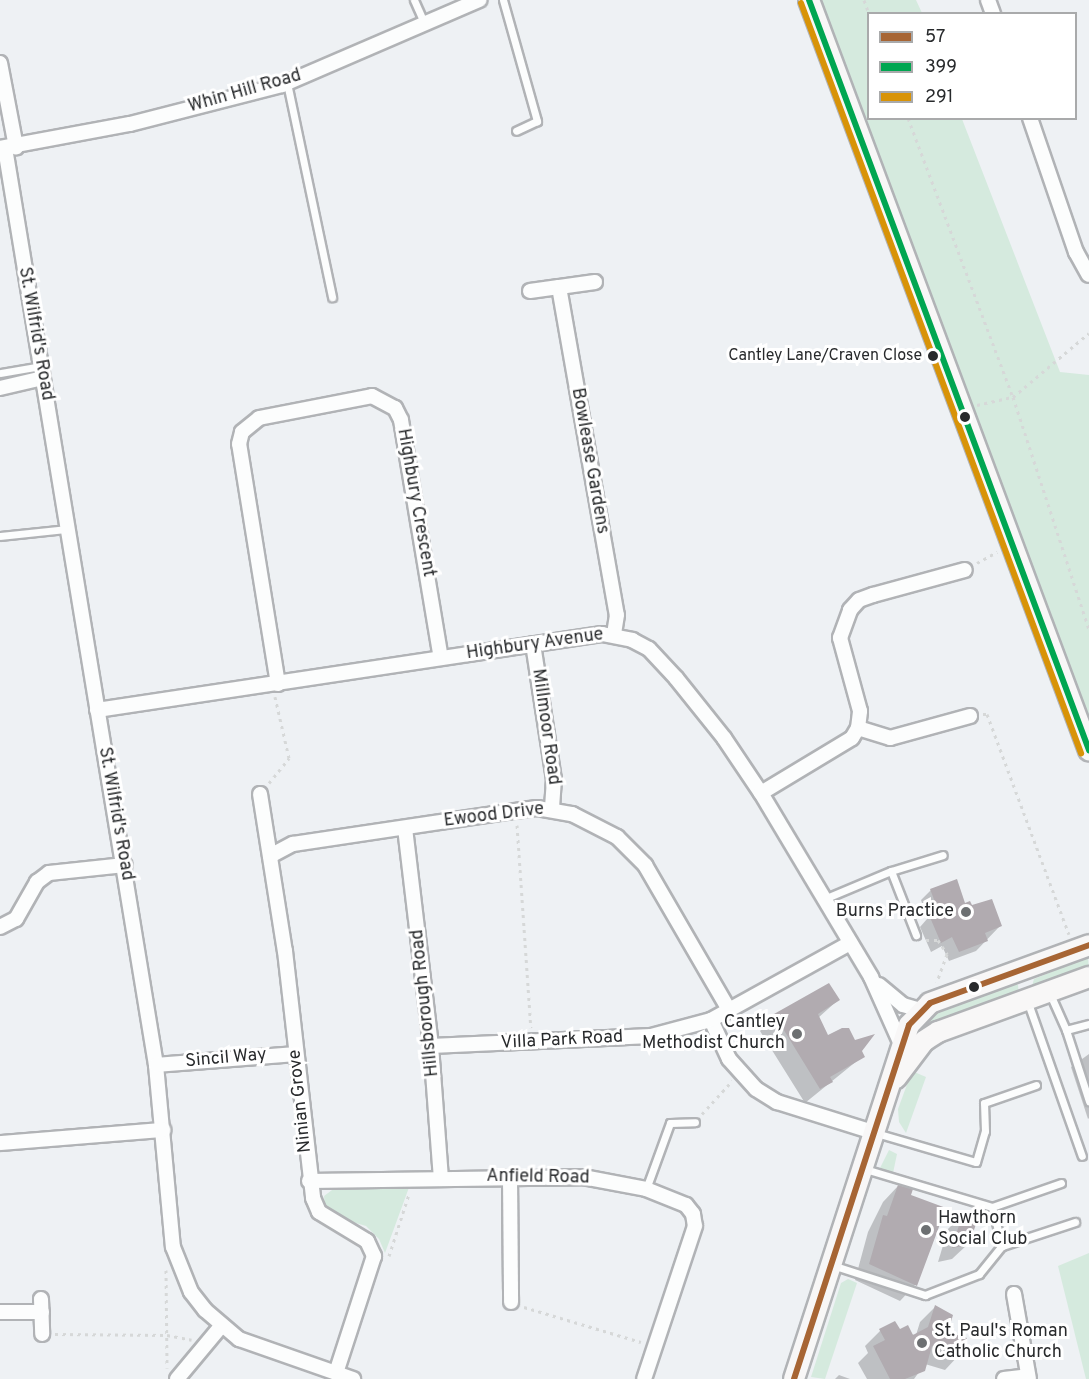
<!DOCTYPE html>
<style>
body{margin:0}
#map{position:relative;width:1089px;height:1379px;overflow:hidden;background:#eef1f4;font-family:Overpass,sans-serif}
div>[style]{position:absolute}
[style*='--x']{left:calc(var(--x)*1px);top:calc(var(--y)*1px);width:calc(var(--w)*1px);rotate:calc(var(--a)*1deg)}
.green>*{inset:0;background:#d5eade}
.shadow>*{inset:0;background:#0003}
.building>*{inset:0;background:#b1abb0}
.path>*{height:3px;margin-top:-1.5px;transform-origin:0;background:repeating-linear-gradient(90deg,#d6d8d8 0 3px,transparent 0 7.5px)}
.roads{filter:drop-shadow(2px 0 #b1b3b6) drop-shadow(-2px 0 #b1b3b6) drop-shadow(0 2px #b1b3b6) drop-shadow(0 -2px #b1b3b6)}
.lane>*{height:7px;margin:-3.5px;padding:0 3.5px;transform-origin:3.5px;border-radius:3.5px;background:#fcfdfd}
.street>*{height:14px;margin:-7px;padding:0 7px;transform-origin:7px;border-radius:7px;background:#fcfdfd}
.secondary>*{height:20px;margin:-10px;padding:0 10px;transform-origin:10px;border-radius:10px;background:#f8f7f7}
.bus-1>*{height:6px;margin:-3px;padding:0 3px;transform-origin:3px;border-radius:3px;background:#a76534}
.bus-2>*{height:6px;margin:-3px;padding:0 3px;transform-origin:3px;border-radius:3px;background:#00a651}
.bus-3>*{height:6px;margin:-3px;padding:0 3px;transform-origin:3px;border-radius:3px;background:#d89307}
.dots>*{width:16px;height:16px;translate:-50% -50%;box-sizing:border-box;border:3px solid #fff;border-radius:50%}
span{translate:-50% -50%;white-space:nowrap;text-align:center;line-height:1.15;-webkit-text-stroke:6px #fff;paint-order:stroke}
.bus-label{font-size:16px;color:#282a2c}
.right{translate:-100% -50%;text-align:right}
.street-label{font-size:18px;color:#282a2c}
.poi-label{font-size:18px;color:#282a2c}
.left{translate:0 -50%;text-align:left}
.legend{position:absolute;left:867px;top:12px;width:210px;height:108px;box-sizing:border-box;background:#fff;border:2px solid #a9aaab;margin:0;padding:8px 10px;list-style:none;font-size:18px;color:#282a2c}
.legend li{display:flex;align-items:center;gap:12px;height:30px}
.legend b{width:30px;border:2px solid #a9aaab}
</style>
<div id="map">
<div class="green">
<i style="clip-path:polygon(811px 0,916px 0,922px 13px,868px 14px,868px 118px,962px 119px,1060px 372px,1089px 375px,1089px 746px)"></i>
<i style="clip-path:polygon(1088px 957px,1089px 971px,1036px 990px,1032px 986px,1034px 979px)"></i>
<i style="clip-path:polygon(1013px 983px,1018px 985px,1019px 995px,933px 1030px,928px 1017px,932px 1013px)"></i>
<i style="clip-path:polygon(912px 1071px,926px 1077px,906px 1133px,899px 1122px,898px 1109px)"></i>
<i style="clip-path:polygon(889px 1150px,897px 1154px,893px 1173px,880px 1168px)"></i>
<i style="clip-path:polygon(411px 1182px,385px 1253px,379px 1239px,366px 1226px,349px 1221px,325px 1206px,324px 1196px,336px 1187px)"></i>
<i style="clip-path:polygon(1089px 1253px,1089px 1379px,1086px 1379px,1058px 1266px)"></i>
<i style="clip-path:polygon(848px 1279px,857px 1283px,825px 1379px,811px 1377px,841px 1283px)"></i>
</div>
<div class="shadow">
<i style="clip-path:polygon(931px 890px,965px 905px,1000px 926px,976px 951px,949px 961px,942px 946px,931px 952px,920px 927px,927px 919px,921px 900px)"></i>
<i style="clip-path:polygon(838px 1000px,818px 1018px,827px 1037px,860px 1050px,863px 1056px,805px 1103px,760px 1031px,775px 1016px)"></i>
<i style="clip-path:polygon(1089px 1054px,1089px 1118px,1088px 1119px,1071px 1067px)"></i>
<i style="clip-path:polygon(898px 1186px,909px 1196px,944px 1209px,915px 1285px,900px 1301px,855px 1280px,868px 1232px,883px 1202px)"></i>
<i style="clip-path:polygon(963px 1214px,968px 1244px,952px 1259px,938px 1262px,948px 1229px)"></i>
<i style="clip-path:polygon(935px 1307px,960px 1354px,945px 1370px,925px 1364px,914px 1379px,867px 1379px,858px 1363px,868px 1353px,865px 1346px,880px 1331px,916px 1335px,920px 1322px)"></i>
<i style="clip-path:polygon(839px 1375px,850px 1379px,835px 1379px)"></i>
</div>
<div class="building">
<i style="clip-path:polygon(957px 879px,965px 903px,970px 901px,972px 905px,992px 899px,1002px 926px,985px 933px,988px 941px,959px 952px,952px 937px,941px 943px,929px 915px,938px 910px,930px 889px)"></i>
<i style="clip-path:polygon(829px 983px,840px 1000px,818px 1014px,828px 1035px,842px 1028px,849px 1028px,855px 1040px,875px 1034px,862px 1051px,865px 1057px,830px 1077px,833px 1082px,820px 1089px,774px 1014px)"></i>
<i style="clip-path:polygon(898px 1185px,913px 1189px,911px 1195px,946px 1208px,917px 1286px,869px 1264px,883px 1215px,887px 1216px)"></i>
<i style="clip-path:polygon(963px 1212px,976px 1224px,969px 1245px,952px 1248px)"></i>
<i style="clip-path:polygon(935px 1305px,953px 1315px,948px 1332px,967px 1338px,962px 1355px,932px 1346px,925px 1371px,905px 1379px,890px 1379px,873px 1346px,885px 1340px,879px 1329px,895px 1321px,900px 1329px,908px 1325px,913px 1335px,928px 1327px)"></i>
</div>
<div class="path">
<i style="--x:864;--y:0;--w:15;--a:70"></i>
<i style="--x:908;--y:118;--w:298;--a:69.4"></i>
<i style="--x:1013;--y:397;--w:245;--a:71.9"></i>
<i style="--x:977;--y:405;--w:37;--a:-13"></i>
<i style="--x:1013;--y:397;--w:99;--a:-40.1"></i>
<i style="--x:977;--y:563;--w:23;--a:-29"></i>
<i style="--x:983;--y:714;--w:4;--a:0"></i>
<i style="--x:987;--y:714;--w:235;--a:69.6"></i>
<i style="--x:269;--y:783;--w:32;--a:-51"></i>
<i style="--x:289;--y:758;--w:63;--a:-102.9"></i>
<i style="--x:517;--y:825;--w:203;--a:86.1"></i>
<i style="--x:926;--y:940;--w:12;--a:0"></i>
<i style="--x:938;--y:940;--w:17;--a:57"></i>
<i style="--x:947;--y:954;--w:30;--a:110"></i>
<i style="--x:702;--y:1114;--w:45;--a:-47.7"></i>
<i style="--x:389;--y:1256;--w:65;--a:-72.1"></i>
<i style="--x:166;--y:1270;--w:98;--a:89.4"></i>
<i style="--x:524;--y:1307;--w:122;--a:16.7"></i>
<i style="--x:55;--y:1334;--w:112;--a:0.5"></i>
<i style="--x:167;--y:1335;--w:25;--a:11"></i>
</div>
<div class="roads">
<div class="lane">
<i style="--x:414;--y:0;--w:24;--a:66"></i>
<i style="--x:503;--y:0;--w:126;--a:74.3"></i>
<i style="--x:537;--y:121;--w:23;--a:155"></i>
<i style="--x:287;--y:83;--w:219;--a:78.1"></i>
<i style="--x:0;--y:373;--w:42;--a:-9.7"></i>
<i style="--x:0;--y:536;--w:67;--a:-6"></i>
<i style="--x:891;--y:871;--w:54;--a:-17.1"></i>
<i style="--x:824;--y:899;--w:73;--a:-22.7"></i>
<i style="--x:891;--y:871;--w:69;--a:68.7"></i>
<i style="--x:1050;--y:994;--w:39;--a:66"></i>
<i style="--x:1066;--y:1030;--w:24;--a:-15"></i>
<i style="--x:1028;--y:1003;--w:162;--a:70.6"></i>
<i style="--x:1066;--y:1030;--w:75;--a:72.1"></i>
<i style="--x:876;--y:1133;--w:104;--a:16.2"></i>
<i style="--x:976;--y:1162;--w:32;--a:-74"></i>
<i style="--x:985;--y:1131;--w:28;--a:-92"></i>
<i style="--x:984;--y:1103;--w:55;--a:-19.1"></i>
<i style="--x:865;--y:1169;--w:133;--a:16.7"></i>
<i style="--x:646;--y:1189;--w:70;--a:-70"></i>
<i style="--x:670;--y:1123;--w:25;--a:-2"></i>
<i style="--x:1002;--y:1246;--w:77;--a:-18.2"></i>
<i style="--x:832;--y:1265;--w:98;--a:17.9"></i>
<i style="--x:925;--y:1295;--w:58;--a:-21.3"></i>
<i style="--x:979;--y:1274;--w:36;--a:-51"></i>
<i style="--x:1002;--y:1246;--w:40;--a:-104.4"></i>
<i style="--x:992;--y:1207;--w:73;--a:-19.2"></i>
</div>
<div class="street">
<i style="--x:988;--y:0;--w:15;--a:70"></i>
<i style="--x:0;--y:63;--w:86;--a:79.2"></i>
<i style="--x:1030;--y:118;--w:142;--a:71.1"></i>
<i style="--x:1076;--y:252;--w:26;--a:61"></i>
<i style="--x:0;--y:148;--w:132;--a:-10.5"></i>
<i style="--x:130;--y:124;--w:157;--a:-14.4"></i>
<i style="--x:282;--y:85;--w:215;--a:-23.3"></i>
<i style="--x:5;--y:148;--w:929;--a:80.65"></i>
<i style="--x:156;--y:1065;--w:183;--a:84.7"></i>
<i style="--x:173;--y:1247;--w:48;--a:68.2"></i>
<i style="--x:191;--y:1292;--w:23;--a:52"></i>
<i style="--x:205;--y:1310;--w:45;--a:40.5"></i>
<i style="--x:239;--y:1339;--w:121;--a:19.3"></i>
<i style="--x:595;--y:282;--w:36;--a:172"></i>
<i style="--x:559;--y:287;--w:333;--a:80"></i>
<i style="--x:617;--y:615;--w:20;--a:99"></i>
<i style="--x:530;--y:291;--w:29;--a:-8"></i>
<i style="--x:0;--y:388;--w:44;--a:-13.1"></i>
<i style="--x:533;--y:644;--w:137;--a:81.2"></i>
<i style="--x:554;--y:779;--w:30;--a:94"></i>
<i style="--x:278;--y:684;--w:243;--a:-99.2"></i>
<i style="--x:239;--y:444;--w:12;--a:-76"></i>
<i style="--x:242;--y:432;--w:22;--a:-39"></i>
<i style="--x:259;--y:418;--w:115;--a:-11"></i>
<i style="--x:372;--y:396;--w:26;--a:28"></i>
<i style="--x:395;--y:408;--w:13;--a:63"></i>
<i style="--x:401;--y:420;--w:241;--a:80.5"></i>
<i style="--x:97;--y:710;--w:511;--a:-8.56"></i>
<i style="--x:602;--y:634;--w:31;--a:11"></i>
<i style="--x:632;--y:640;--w:19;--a:28"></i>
<i style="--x:649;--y:649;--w:40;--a:47"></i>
<i style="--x:676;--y:678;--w:77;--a:51.3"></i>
<i style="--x:724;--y:738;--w:66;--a:56.1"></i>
<i style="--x:761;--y:793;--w:214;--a:59.1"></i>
<i style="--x:871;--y:977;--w:73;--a:65.9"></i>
<i style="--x:858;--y:728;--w:34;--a:17"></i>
<i style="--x:890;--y:738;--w:83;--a:-15.4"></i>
<i style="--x:761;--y:793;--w:106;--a:-31.1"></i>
<i style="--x:852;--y:738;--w:12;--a:-59"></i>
<i style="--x:858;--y:728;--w:17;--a:-83"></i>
<i style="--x:860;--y:711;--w:76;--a:-105.3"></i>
<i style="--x:840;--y:638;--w:30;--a:-70"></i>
<i style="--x:850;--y:610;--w:13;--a:-48"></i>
<i style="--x:859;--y:600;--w:15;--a:-20"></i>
<i style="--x:873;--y:595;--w:95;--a:-15.2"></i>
<i style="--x:260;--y:794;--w:159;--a:81"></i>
<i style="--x:285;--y:951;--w:249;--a:83.5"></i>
<i style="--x:313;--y:1198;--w:15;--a:67"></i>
<i style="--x:319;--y:1212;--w:56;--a:31.1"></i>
<i style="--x:367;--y:1241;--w:17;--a:65"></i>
<i style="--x:374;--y:1256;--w:123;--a:108"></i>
<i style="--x:405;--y:828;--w:220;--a:83.2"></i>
<i style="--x:431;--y:1046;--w:132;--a:85.7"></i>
<i style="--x:270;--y:856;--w:26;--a:-28"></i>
<i style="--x:293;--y:844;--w:224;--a:-8.5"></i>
<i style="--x:515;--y:811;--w:22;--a:-8"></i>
<i style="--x:537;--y:808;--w:36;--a:10"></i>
<i style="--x:572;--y:814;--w:51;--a:27.1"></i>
<i style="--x:617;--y:837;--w:40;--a:45"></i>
<i style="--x:645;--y:865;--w:168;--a:59.9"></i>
<i style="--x:0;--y:927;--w:18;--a:-27"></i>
<i style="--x:16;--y:919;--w:43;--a:-60.4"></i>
<i style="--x:37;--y:882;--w:15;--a:-37"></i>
<i style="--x:49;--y:873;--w:76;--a:-6"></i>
<i style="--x:879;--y:985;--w:31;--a:40"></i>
<i style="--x:903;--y:1005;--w:19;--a:16"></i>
<i style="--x:711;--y:1020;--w:43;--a:65.2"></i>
<i style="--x:729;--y:1059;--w:40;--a:48"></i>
<i style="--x:756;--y:1089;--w:25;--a:32"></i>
<i style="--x:777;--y:1102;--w:104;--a:17.4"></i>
<i style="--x:431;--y:1046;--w:220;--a:-2.6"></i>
<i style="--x:651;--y:1036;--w:62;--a:-14.9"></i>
<i style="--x:711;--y:1020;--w:159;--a:-29"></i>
<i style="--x:156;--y:1065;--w:140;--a:-4.5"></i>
<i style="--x:0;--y:1143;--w:164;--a:-4.6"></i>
<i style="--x:510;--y:1177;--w:125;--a:89.5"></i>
<i style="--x:309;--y:1181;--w:274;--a:-0.8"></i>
<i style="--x:583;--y:1177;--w:64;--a:10.8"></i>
<i style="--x:646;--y:1189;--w:43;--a:21.8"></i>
<i style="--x:686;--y:1205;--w:11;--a:52"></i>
<i style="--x:693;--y:1214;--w:12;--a:81"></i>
<i style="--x:695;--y:1226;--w:161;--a:108.4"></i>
<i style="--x:1014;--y:1294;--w:86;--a:80"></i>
<i style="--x:41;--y:1299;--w:35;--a:88"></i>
<i style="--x:0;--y:1312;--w:42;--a:0"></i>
<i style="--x:177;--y:1379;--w:70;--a:-50.2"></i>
<i style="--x:1004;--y:1379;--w:24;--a:-7"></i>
</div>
<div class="secondary">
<i style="--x:809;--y:0;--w:801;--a:69.53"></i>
<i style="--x:896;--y:1078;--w:46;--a:-52.9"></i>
<i style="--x:924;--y:1041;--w:17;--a:-33"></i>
<i style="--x:938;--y:1032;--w:161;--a:-20"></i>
<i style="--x:794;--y:1379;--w:372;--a:-72"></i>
<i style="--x:909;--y:1025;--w:30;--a:-46"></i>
<i style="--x:930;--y:1003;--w:169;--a:-20"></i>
</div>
</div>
<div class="bus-1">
<i style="--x:794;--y:1379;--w:372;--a:-72"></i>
<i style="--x:909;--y:1025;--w:30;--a:-46"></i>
<i style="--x:930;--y:1003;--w:169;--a:-20"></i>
</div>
<div class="bus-2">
<i style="--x:809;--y:0;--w:801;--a:69.53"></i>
</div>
<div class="bus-3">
<i style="--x:801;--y:3;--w:801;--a:69.53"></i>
</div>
<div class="dots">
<i style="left:933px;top:356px;background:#282a2c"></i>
<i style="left:965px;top:417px;background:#282a2c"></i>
<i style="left:966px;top:912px;background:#6d7072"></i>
<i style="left:974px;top:987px;background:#282a2c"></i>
<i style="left:797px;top:1034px;background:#6d7072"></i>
<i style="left:926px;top:1230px;background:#6d7072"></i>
<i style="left:922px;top:1343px;background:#6d7072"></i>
</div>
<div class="bus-label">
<span class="right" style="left:922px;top:356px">Cantley Lane/Craven Close</span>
</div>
<div class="street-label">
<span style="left:245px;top:92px;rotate:-16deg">Whin Hill Road</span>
<span style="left:35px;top:334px;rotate:80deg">St. Wilfrid's Road</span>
<span style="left:589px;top:461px;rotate:80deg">Bowlease Gardens</span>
<span style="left:415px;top:503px;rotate:80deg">Highbury Crescent</span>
<span style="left:535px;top:645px;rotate:-8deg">Highbury Avenue</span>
<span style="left:545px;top:727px;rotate:82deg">Millmoor Road</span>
<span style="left:115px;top:814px;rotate:80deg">St. Wilfrid's Road</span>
<span style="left:494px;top:816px;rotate:-7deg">Ewood Drive</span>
<span style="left:426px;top:1003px;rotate:-96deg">Hillsborough Road</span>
<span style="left:562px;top:1041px;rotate:-3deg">Villa Park Road</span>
<span style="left:226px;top:1059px;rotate:-5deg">Sincil Way</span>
<span style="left:301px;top:1101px;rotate:-96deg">Ninian Grove</span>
<span style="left:538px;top:1178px;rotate:1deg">Anfield Road</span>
</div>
<div class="poi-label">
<span class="right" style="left:954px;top:912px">Burns Practice</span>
<span class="right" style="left:785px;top:1034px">Cantley<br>Methodist Church</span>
<span class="left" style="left:938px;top:1230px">Hawthorn<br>Social Club</span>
<span class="left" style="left:934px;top:1343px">St. Paul's Roman<br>Catholic Church</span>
</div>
<ul class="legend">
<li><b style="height:8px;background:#a76534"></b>57</li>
<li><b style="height:8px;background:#00a651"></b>399</li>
<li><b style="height:8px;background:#d89307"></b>291</li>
</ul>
</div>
